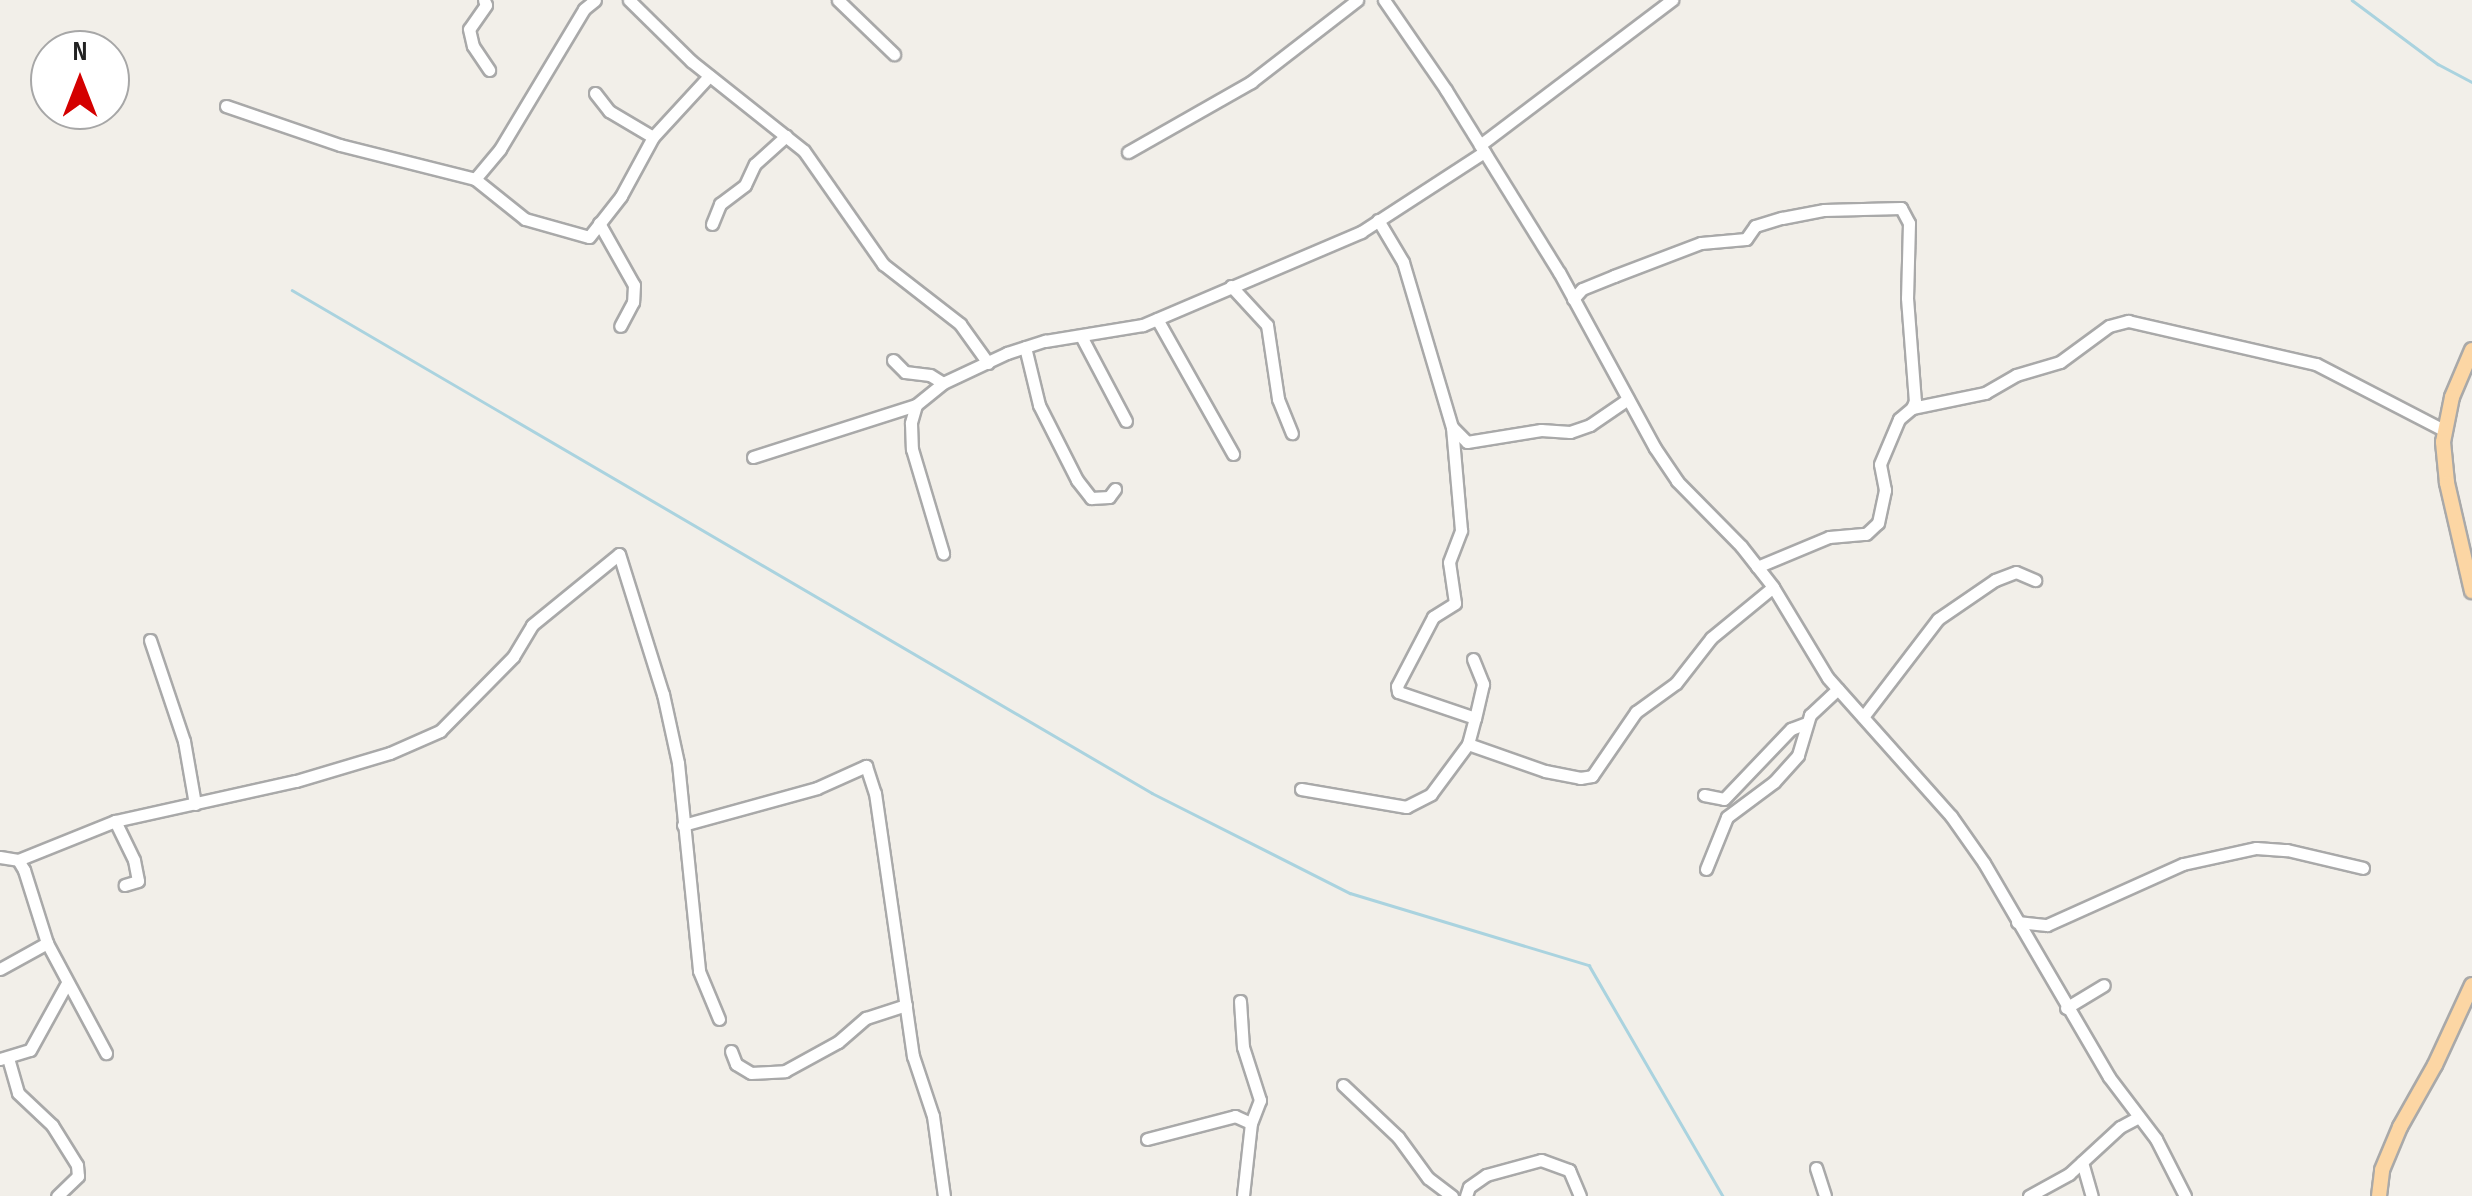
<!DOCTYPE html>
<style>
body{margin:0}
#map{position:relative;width:2472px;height:1196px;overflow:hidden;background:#f2efe9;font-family:"Sofia Sans Condensed",sans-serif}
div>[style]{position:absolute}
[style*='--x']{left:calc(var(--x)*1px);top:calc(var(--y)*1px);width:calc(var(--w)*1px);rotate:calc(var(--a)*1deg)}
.stream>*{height:2.5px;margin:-1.25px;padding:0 1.25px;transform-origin:1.25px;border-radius:1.25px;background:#aad3df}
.roads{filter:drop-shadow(2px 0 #a9a9a9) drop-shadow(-2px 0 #a9a9a9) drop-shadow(0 2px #a9a9a9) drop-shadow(0 -2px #a9a9a9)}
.minor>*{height:11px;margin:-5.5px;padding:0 5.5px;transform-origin:5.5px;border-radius:5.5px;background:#fff}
.major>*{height:14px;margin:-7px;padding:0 7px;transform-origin:7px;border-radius:7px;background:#fcd6a4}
span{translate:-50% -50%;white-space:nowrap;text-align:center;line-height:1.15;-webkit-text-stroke:9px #fff;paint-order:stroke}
.north{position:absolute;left:30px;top:30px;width:100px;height:100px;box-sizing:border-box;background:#fff;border:2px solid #a7a7a7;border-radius:50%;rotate:0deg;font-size:28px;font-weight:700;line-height:40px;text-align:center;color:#222}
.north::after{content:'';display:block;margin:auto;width:35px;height:45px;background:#d40000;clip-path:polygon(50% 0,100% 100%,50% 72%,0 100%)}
</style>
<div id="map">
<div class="stream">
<i style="--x:2352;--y:0;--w:107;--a:36.7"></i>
<i style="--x:2438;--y:64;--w:38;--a:28"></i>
<i style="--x:292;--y:290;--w:996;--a:30.32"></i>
<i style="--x:1152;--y:793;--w:222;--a:26.8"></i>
<i style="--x:1350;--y:893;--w:250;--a:16.8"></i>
<i style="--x:1589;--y:965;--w:267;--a:59.9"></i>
</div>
<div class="roads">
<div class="minor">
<i style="--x:484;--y:0;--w:5;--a:68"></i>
<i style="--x:486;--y:5;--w:29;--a:125"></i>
<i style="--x:469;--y:29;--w:17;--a:77"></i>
<i style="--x:473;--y:46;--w:29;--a:56"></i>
<i style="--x:629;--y:0;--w:87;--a:44.5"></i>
<i style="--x:691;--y:61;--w:144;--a:38.5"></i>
<i style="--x:804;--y:151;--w:138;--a:55"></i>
<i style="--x:883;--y:264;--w:98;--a:37.9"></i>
<i style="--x:960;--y:324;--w:48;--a:54.3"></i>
<i style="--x:838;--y:0;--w:78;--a:44"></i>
<i style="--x:1384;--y:0;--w:109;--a:55.4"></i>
<i style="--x:1446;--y:90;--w:214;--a:58.2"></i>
<i style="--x:1559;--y:272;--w:200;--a:61.4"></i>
<i style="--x:1655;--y:448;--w:40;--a:56"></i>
<i style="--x:1677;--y:481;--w:91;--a:45.4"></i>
<i style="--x:1741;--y:546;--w:52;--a:52"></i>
<i style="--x:1773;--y:587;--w:106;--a:58.9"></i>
<i style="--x:1828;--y:678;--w:185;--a:48.3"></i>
<i style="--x:1951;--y:816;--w:57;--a:54.9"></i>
<i style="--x:1984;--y:863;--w:248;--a:59.7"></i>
<i style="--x:2109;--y:1077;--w:78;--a:52.8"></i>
<i style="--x:2156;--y:1139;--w:64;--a:63"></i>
<i style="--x:595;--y:93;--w:23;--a:52"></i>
<i style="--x:609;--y:111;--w:51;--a:30.6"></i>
<i style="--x:226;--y:106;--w:120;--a:18.9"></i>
<i style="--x:340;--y:145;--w:139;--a:14.1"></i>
<i style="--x:475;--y:179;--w:64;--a:38.7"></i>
<i style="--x:525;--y:219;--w:66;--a:15.7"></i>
<i style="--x:589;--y:237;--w:52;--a:-52"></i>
<i style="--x:621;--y:196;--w:67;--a:-61.5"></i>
<i style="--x:653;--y:137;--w:83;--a:-47.4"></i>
<i style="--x:1480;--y:145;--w:241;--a:-37.1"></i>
<i style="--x:1128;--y:152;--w:142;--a:-29.6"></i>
<i style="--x:1251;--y:82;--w:134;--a:-37.7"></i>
<i style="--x:475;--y:179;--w:39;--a:-50"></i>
<i style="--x:500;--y:149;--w:163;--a:-59"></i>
<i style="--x:584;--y:9;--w:14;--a:-39"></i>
<i style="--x:1378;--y:220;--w:49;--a:59.2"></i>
<i style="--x:1403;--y:262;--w:172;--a:73.5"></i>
<i style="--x:1452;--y:427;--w:21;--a:45"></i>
<i style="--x:1467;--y:442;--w:75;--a:-9.2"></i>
<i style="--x:1541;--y:430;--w:29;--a:4"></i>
<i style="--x:1570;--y:432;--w:21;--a:-19"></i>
<i style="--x:1590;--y:425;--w:46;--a:-34.4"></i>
<i style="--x:599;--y:223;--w:71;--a:60.6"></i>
<i style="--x:634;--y:285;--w:17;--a:93"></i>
<i style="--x:633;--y:302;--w:27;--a:118"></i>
<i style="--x:712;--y:224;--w:22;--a:-68"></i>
<i style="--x:720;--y:204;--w:31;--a:-37"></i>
<i style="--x:745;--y:185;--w:23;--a:-65"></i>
<i style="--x:755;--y:164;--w:42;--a:-42.1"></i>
<i style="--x:1231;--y:286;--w:53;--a:47.3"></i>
<i style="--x:1267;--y:325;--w:75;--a:81.5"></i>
<i style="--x:1278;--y:399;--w:37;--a:68"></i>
<i style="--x:1573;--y:299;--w:13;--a:-48"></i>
<i style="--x:1582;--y:289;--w:35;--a:-22"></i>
<i style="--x:1614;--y:276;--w:93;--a:-20.8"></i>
<i style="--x:1701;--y:243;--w:45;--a:-5.1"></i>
<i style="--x:1746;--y:239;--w:16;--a:-55"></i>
<i style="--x:1755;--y:226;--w:28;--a:-17"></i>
<i style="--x:1782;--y:218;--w:43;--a:-10.8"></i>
<i style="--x:1824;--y:210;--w:77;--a:-1.5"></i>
<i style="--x:1901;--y:208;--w:17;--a:62"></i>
<i style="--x:1909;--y:223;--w:75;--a:91.5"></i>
<i style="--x:1907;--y:298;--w:103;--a:85.6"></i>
<i style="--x:1915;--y:401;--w:8;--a:113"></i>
<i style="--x:1157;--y:319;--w:155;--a:60.6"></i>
<i style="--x:1081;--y:336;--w:96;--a:62.1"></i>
<i style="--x:1025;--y:347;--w:60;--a:76.4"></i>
<i style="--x:1039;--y:405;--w:84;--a:63.1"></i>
<i style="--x:1077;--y:480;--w:23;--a:52"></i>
<i style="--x:1091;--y:498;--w:18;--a:-3"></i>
<i style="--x:1109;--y:497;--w:10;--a:-53"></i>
<i style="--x:893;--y:360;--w:17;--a:45"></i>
<i style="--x:905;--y:372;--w:25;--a:7"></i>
<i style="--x:930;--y:375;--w:15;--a:32"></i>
<i style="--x:916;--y:405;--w:19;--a:106"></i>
<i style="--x:911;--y:423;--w:26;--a:88"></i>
<i style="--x:912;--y:449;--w:109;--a:73.4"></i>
<i style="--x:753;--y:457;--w:171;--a:-17.7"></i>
<i style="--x:916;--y:405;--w:35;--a:-39"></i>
<i style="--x:943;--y:383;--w:71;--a:-25.1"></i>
<i style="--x:1007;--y:353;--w:40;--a:-18"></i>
<i style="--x:1045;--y:341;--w:99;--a:-9.3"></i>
<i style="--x:1143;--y:325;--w:237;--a:-23.1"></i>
<i style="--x:1361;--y:232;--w:147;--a:-33"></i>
<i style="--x:1757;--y:567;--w:78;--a:-22.6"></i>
<i style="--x:1829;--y:537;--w:37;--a:-5"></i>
<i style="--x:1866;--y:534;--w:16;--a:-43"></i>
<i style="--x:1878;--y:523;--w:34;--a:-78"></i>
<i style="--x:1885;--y:490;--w:26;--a:-101"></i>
<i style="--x:1880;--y:464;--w:49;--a:-67.1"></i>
<i style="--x:1899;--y:419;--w:17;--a:-40"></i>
<i style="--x:1912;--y:408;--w:75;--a:-11.6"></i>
<i style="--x:1985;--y:393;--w:36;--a:-30"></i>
<i style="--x:2016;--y:375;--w:46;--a:-16.5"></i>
<i style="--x:2060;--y:362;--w:61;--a:-36.3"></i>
<i style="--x:2109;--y:326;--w:20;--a:-15"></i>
<i style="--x:2128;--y:321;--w:193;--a:12.9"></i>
<i style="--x:2316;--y:364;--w:145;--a:27.4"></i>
<i style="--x:150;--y:640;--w:107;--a:71.4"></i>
<i style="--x:184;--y:741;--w:64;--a:80.1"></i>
<i style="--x:1473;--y:659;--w:27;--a:68"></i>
<i style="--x:1483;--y:684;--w:35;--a:103"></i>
<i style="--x:1863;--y:717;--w:123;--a:-52.6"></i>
<i style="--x:1938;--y:619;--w:69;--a:-34.4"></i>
<i style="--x:1995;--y:580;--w:22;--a:-21"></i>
<i style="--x:2016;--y:572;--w:21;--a:23"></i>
<i style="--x:1468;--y:744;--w:82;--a:19.3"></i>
<i style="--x:1545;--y:771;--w:36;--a:11"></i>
<i style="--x:1580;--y:778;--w:12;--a:-9"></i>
<i style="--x:1592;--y:776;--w:78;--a:-55.5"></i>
<i style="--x:1636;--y:712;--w:49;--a:-35.9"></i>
<i style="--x:1676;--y:683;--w:57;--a:-52.1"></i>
<i style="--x:1711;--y:638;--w:80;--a:-39.4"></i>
<i style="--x:1301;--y:789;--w:107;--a:9.7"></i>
<i style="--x:1406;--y:807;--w:28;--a:-27"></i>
<i style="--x:1431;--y:794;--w:62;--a:-53.5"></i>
<i style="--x:1468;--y:744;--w:27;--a:-75"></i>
<i style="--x:1475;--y:718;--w:81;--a:-161.3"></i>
<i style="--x:1398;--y:692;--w:6;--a:-99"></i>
<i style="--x:1397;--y:686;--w:78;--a:-62.4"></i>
<i style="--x:1433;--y:617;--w:26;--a:-32"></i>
<i style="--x:1455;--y:603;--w:41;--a:-98.3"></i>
<i style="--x:1449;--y:562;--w:34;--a:-69"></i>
<i style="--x:1461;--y:530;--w:103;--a:-95"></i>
<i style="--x:1704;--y:795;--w:20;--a:11"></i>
<i style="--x:1724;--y:799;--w:97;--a:-46.3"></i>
<i style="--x:1791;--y:729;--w:17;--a:-21"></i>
<i style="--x:115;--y:821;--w:43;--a:64"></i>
<i style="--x:134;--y:860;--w:21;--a:79"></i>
<i style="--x:138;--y:881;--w:14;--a:163"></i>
<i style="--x:683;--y:825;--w:139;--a:-15.4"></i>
<i style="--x:817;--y:788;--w:54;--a:-24.2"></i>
<i style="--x:866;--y:766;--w:28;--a:72"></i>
<i style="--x:875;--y:793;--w:266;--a:81.8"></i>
<i style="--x:913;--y:1056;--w:63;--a:71.6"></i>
<i style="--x:933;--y:1116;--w:81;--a:82.2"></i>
<i style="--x:0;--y:857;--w:18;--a:9"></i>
<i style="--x:18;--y:860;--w:12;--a:59"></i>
<i style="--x:24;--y:870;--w:77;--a:72.5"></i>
<i style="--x:47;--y:943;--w:125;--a:61.8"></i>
<i style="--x:18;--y:860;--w:105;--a:-21.9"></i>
<i style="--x:115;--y:821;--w:185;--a:-12.5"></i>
<i style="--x:296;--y:781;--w:98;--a:-16.6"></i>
<i style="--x:390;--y:753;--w:55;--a:-23.7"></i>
<i style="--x:440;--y:731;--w:104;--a:-45.4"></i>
<i style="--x:513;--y:657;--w:37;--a:-59"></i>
<i style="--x:532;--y:625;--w:112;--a:-39.2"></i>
<i style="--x:619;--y:554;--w:147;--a:72.6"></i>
<i style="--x:663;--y:694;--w:71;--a:77.7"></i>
<i style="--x:678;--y:763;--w:209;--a:84.2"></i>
<i style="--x:699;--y:971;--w:52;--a:67.4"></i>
<i style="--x:1706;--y:869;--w:56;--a:-68"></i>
<i style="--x:1727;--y:817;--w:59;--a:-36.7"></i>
<i style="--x:1774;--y:782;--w:36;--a:-48"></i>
<i style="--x:1798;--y:755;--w:42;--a:-73.3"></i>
<i style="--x:1810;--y:715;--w:38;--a:-43"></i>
<i style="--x:2017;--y:922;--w:30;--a:6"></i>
<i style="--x:2047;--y:925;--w:149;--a:-24.2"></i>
<i style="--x:2183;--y:864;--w:75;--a:-12.4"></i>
<i style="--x:2256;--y:848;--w:31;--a:4"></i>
<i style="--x:2287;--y:850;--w:78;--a:13.3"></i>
<i style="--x:0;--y:969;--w:54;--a:-29"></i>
<i style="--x:1240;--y:1001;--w:46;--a:86.3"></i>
<i style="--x:1243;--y:1047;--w:56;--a:72.2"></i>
<i style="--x:1260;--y:1100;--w:25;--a:111"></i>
<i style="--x:2066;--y:1008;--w:44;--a:-31.2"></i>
<i style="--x:731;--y:1051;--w:14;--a:69"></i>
<i style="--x:736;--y:1064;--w:17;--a:31"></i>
<i style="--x:751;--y:1073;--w:34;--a:-3"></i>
<i style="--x:785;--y:1071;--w:60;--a:-28.7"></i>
<i style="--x:838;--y:1042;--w:37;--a:-41"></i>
<i style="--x:866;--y:1018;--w:42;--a:-18"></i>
<i style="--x:8;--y:1058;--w:36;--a:74"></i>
<i style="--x:18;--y:1093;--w:47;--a:43.3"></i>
<i style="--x:52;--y:1125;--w:47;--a:58"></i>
<i style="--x:77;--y:1165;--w:11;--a:85"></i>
<i style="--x:78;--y:1176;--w:29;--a:136"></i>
<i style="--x:0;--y:1059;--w:31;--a:-17"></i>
<i style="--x:30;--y:1050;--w:77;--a:-61.1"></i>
<i style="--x:1343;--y:1085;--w:76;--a:43.4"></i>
<i style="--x:1398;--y:1137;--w:51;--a:53.8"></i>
<i style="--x:1428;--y:1178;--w:30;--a:37"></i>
<i style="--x:1147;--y:1139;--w:91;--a:-14.6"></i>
<i style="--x:1235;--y:1116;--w:17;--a:24"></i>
<i style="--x:1251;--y:1123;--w:73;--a:96.3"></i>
<i style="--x:2082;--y:1162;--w:35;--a:74"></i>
<i style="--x:1816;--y:1168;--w:29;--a:72"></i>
<i style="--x:1466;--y:1196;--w:9;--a:-72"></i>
<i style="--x:1469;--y:1187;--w:21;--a:-35"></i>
<i style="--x:1486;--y:1175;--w:57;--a:-15.3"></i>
<i style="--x:1541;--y:1160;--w:30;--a:20"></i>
<i style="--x:1569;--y:1170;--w:28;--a:67"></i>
<i style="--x:2029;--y:1196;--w:46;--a:-28.8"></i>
<i style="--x:2069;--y:1174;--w:69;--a:-42.7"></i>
<i style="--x:2120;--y:1127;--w:21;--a:-28"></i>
</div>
<div class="major">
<i style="--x:2472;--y:350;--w:51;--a:113.1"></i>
<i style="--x:2452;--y:397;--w:46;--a:101.3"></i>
<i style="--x:2443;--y:442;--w:41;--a:84.4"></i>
<i style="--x:2447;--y:483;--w:111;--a:77"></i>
<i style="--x:2379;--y:1196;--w:26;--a:-83"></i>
<i style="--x:2382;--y:1170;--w:47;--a:-67.3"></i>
<i style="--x:2400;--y:1127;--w:71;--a:-60.6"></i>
<i style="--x:2435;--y:1065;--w:88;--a:-65.2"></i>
</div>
</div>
<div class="north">N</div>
</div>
